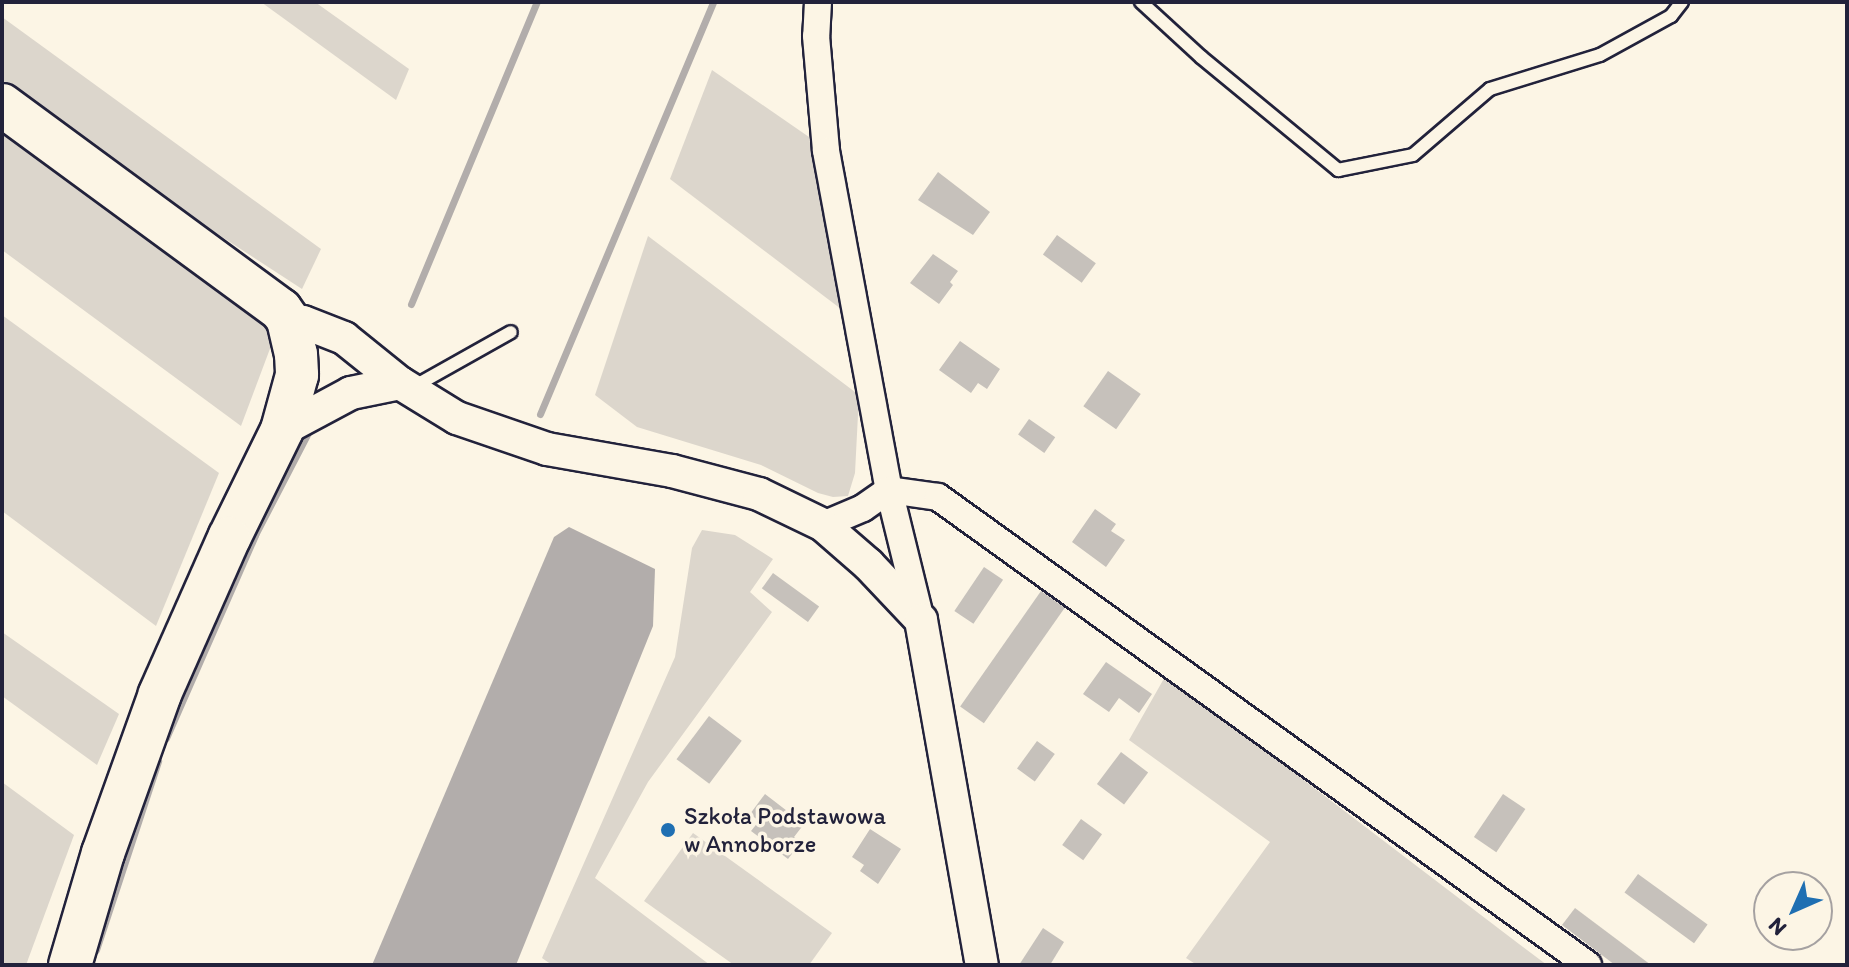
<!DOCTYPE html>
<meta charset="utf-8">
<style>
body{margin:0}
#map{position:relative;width:1849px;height:967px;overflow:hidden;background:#fcf5e5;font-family:Itim,sans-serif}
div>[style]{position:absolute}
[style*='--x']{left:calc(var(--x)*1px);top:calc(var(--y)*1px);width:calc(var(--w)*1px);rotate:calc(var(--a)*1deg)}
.green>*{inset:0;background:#dcd6cc}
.water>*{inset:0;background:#b2adab}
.stream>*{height:7px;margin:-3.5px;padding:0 3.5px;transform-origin:3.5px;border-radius:3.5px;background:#b2adab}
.building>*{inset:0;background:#c6c1bb;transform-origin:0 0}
.roads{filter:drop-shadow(2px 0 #22223b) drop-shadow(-2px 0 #22223b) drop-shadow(0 2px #22223b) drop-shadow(0 -2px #22223b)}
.service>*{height:12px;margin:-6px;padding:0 6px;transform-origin:6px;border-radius:6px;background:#fcf5e5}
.minor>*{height:26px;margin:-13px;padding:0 13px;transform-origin:13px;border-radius:13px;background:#fcf5e5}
.tertiary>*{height:32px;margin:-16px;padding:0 16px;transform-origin:16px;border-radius:16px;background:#fcf5e5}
.trunk>*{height:42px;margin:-21px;padding:0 21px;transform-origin:21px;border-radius:21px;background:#fcf5e5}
.dots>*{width:22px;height:22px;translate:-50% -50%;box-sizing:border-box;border:4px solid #fcf5e5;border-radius:50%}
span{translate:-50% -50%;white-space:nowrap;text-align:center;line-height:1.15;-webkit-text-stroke:7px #fcf5e5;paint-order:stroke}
.poi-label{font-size:24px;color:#22223b}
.left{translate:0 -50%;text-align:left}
.frame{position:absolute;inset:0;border:4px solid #22223b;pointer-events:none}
.north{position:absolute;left:1753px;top:871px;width:80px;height:80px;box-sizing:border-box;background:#fcf5e5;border:2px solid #a5a1a1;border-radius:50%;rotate:225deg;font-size:22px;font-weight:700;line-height:32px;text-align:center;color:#22223b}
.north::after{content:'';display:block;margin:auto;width:28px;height:36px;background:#1f6fb2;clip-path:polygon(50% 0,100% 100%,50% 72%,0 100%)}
</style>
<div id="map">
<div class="green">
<i style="clip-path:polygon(261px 2px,315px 2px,409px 69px,396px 100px)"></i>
<i style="clip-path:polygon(2px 17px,321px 249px,302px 289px,124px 173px,2px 85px)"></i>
<i style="clip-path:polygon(712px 70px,809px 137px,841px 309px,670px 179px)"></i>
<i style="clip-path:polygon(2px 132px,277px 330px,241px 426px,2px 250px)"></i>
<i style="clip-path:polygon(648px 236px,859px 395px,855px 473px,848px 496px,833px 497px,818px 493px,761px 465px,637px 427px,595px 395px)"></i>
<i style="clip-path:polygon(2px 315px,219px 473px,156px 626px,2px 511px)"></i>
<i style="clip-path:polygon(702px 530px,735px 535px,773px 559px,750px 592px,772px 612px,648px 782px,595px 878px,710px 965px,552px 965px,542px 958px,675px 657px,692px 548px)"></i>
<i style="clip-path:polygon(2px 632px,119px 714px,97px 765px,2px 696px)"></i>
<i style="clip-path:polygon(1166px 675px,1519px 944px,1547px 965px,1197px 965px,1186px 958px,1270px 842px,1129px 740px)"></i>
<i style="clip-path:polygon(2px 782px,74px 835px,26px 965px,2px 965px)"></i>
<i style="clip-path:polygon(693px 833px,832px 933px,809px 965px,734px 965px,644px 901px)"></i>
</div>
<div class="water">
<i style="clip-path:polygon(569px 527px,655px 569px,653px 626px,516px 965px,372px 965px,554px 537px)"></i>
</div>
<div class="stream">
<i style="--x:411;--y:304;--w:327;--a:-67.4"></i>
<i style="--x:540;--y:414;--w:447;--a:-67.2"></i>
<i style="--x:166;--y:738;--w:222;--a:-66.3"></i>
<i style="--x:255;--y:535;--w:117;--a:-62.6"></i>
<i style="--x:96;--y:950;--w:199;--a:-71.8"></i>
</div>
<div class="building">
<i style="clip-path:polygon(938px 172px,990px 212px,973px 235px,918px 200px)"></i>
<i style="left:1057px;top:235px;width:48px;height:24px;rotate:36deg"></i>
<i style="clip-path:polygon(933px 254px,958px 271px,950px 282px,953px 285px,939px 304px,910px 283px)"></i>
<i style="clip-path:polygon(960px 341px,1000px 369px,987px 389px,978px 383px,971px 393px,939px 370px)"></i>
<i style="left:1108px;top:371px;width:40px;height:43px;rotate:35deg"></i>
<i style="left:1029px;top:419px;width:32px;height:19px;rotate:35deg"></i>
<i style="clip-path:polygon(1095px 509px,1116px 524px,1111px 531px,1125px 540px,1106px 567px,1072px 542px)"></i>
<i style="left:984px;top:567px;width:23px;height:53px;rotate:34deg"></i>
<i style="left:773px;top:573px;width:57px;height:19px;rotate:36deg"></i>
<i style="left:1041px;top:591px;width:29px;height:141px;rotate:35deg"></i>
<i style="clip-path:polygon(1106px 662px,1152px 694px,1139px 713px,1119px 698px,1109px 712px,1083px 694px)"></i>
<i style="left:709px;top:716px;width:41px;height:54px;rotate:37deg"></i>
<i style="left:1037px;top:741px;width:22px;height:34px;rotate:36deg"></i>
<i style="left:1121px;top:752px;width:34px;height:40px;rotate:37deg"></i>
<i style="clip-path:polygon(765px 794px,804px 824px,794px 837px,801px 842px,788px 859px,751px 831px,759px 821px,750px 814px)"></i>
<i style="left:1503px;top:794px;width:27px;height:52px;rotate:34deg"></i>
<i style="left:1081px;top:819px;width:26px;height:32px;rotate:36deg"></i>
<i style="clip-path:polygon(870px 829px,901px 849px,878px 884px,860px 871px,864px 865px,852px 857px)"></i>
<i style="left:1638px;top:874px;width:86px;height:23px;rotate:36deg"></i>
<i style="clip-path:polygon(1575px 908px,1651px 965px,1615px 965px,1562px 925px)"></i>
<i style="clip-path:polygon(1043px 928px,1064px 942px,1050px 965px,1019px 965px)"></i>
</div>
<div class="roads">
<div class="service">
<i style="--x:1141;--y:2;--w:81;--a:42.5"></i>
<i style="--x:1201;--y:57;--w:178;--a:39.5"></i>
<i style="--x:1338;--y:170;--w:76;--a:-11.3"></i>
<i style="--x:1413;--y:155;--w:101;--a:-40.6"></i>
<i style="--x:1490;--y:89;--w:115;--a:-17.2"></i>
<i style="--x:1600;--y:55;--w:81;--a:-28.8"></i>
<i style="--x:1671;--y:16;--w:18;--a:-52"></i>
<i style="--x:413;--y:387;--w:112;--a:-29.3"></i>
</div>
<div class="minor">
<i style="--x:818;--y:2;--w:34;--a:93"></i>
<i style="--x:816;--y:36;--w:115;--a:85"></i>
<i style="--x:826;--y:151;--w:345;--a:79.5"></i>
<i style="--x:889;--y:490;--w:134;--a:76.2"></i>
<i style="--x:823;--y:525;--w:43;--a:-23"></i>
<i style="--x:863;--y:508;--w:32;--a:-35"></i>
<i style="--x:889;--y:490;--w:49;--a:8.1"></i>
<i style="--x:938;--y:497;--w:801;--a:35.75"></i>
</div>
<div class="tertiary">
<i style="--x:288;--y:320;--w:15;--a:8"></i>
<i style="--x:303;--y:322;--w:44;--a:21.3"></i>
<i style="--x:344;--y:338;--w:72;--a:38.8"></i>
<i style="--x:400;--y:383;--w:67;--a:31.6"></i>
<i style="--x:457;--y:418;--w:95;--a:19"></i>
<i style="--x:547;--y:449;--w:127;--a:10"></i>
<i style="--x:672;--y:471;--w:90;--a:14.8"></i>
<i style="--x:759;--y:494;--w:71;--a:25.8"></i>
<i style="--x:823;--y:525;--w:60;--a:40.9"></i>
<i style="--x:868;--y:564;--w:77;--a:46.6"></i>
<i style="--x:921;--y:620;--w:350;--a:80"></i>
<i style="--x:282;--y:430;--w:78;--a:-28.2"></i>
<i style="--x:351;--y:393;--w:50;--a:-11.5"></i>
</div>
<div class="trunk">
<i style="--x:2;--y:105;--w:346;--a:36.3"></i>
<i style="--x:281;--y:310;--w:12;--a:55"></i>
<i style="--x:288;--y:320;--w:35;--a:77"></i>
<i style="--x:296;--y:354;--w:21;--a:87"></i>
<i style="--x:297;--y:375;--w:57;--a:105.3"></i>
<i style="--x:282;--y:430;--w:120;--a:116.1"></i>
<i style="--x:229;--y:538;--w:171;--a:113.9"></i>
<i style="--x:160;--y:694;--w:169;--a:109.7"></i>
<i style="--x:103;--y:853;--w:117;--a:106.4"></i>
</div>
</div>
<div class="dots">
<i style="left:668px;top:830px;background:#1f6fb2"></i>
</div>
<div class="poi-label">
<span class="left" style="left:684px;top:830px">Szkoła Podstawowa<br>w Annoborze</span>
</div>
<div class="frame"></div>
<div class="north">N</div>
</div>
